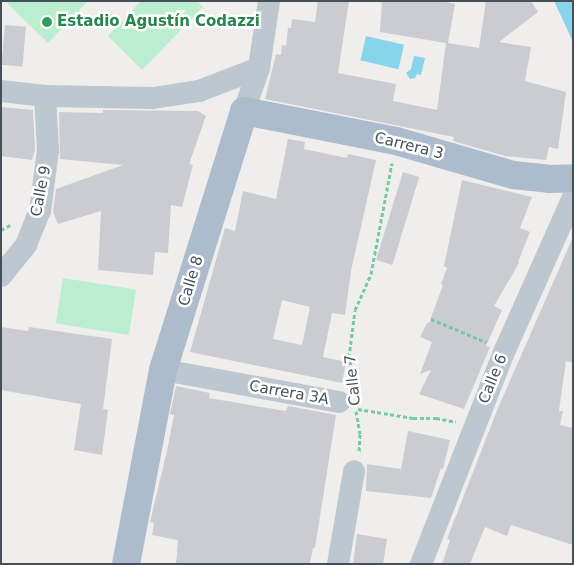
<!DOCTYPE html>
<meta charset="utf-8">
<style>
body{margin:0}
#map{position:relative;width:574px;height:565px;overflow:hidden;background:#f0eded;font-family:"DejaVu Sans",sans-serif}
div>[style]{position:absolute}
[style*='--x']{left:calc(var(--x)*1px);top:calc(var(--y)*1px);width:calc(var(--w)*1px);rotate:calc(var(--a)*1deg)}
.green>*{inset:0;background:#bbeecf;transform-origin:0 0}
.water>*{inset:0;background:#88d5eb;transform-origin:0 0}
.building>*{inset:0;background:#caccd2;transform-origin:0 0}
.path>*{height:3px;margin-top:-1.5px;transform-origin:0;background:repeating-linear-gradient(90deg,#73cca1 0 4px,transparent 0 6.5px)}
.minor>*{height:22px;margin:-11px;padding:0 11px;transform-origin:11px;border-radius:11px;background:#bdc7cf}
.major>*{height:28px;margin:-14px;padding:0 14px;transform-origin:14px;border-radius:14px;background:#acbccc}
.dots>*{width:14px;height:14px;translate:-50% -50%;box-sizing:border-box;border:2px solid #fff;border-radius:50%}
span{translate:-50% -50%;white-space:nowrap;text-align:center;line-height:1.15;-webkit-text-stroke:5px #fff;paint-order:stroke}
.leisure-label{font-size:15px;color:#27864d;font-weight:700}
.left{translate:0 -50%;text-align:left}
.street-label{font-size:15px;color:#45505a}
.frame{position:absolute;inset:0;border:2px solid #45505a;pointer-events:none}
</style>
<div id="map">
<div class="green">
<i style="clip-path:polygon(5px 1px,88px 1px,48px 43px)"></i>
<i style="clip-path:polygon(141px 1px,197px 1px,203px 7px,142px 70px,108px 36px)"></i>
<i style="left:63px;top:278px;width:74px;height:46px;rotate:9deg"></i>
</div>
<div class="water">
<i style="clip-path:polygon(554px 1px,573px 1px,573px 42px)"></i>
<i style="left:366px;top:36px;width:39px;height:25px;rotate:13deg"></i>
<i style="clip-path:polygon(414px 56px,425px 58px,421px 75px,417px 74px,415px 78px,410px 79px,406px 73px,411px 69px)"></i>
</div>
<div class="building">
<i style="clip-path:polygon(318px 1px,349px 1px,338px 73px,396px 84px,393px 101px,437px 110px,446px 43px,380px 32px,382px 1px,441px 1px,455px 4px,448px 43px,479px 48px,486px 1px,531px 1px,538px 12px,499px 42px,531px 47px,525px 81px,566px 92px,558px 149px,549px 147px,546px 160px,505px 156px,453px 141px,454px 137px,265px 99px,276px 54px,281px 55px,282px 45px,286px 46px,288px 28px,291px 28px,292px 19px,315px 22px)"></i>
<i style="left:5px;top:25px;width:21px;height:40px;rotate:5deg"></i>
<i style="clip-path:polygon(1px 107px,33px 110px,35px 150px,32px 160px,1px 156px)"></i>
<i style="clip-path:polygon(103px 110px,198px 111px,206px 116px,189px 164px,193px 165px,182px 207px,171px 205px,168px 253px,155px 252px,153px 275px,98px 270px,101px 211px,58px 224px,53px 212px,56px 189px,123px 165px,60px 159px,59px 112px,103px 113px)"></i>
<i style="clip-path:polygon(evenodd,288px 139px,305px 142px,304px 149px,347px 158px,348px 154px,376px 160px,351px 271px,345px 315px,332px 313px,323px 357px,346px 362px,342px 383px,190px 352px,225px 228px,235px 231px,243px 191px,276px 199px,288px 139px,282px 300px,310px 307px,302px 345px,273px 339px,282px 300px)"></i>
<i style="left:403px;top:172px;width:17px;height:92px;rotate:17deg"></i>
<i style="clip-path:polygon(462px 180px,532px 197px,520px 228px,530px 232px,518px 262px,519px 263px,494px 306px,502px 310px,486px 346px,490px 347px,464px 409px,419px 394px,431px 370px,420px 374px,432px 342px,420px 337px,427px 323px,429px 323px,443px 285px,441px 284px,447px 268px,444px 266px)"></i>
<i style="clip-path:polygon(573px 237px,573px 363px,566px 361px,559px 411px,563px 411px,560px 425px,573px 428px,573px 545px,511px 525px,507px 536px,485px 527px,470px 564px,442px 564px,450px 540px,447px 539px,498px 408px)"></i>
<i style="clip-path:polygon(1px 327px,28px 331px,29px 327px,112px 339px,103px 409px,108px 410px,102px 455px,74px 450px,81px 404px,1px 390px)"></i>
<i style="clip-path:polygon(176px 386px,210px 393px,209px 398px,244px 404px,286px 411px,288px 406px,336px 415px,315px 548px,313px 548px,310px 564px,176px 564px,178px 540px,152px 535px,154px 523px,150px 522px,167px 451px,174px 415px,170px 414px)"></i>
<i style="clip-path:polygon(408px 431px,450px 440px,443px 469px,441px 468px,431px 498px,366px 491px,367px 464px,401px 469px)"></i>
<i style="clip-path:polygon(357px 534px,387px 539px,383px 564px,353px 564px)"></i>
</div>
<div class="path">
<i style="--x:1;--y:230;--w:13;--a:-29"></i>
<i style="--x:431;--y:319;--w:60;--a:22.7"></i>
<i style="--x:357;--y:390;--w:34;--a:-104"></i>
<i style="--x:349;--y:357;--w:47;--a:-82.7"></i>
<i style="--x:355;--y:310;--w:39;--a:-66"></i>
<i style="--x:371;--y:274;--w:113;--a:-79.3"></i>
<i style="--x:358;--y:409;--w:56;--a:9.3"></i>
<i style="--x:413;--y:418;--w:23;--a:0"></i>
<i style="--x:436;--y:418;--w:20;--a:11"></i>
<i style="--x:356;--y:411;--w:23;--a:80"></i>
<i style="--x:360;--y:434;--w:18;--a:93"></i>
</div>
<div class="minor">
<i style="--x:1;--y:91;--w:44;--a:6.5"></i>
<i style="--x:45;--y:96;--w:108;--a:1.1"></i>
<i style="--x:153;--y:98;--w:47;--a:-8.7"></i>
<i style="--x:199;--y:91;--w:64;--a:-21"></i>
<i style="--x:244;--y:111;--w:46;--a:-70.8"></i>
<i style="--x:259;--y:68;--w:68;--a:-81.5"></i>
<i style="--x:1;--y:276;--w:40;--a:-51"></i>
<i style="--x:26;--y:245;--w:37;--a:-68"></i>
<i style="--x:40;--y:211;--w:62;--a:-82.5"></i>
<i style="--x:48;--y:150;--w:54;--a:-93.2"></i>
<i style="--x:163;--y:370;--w:179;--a:10.3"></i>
<i style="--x:338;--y:564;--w:94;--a:-80.2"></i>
<i style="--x:421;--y:564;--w:230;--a:-68.6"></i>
<i style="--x:505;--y:350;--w:167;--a:-66"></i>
</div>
<div class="major">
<i style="--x:126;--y:564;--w:197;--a:-79.2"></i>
<i style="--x:163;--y:370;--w:271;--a:-72.6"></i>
<i style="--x:244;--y:111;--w:155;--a:11.2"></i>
<i style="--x:396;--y:141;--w:122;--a:16.2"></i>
<i style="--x:513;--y:175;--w:36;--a:6"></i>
<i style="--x:549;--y:179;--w:24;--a:-2"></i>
</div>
<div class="dots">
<i style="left:47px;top:22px;background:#2e9e5b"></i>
</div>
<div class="leisure-label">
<span class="left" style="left:57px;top:22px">Estadio Agustín Codazzi</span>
</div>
<div class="street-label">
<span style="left:409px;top:146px;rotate:14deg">Carrera 3</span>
<span style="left:41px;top:191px;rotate:-79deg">Calle 9</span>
<span style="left:191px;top:281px;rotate:-73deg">Calle 8</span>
<span style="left:493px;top:379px;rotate:-68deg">Calle 6</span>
<span style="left:353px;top:380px;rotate:-96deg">Calle 7</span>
<span style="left:289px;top:393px;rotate:10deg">Carrera 3A</span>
</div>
<div class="frame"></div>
</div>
